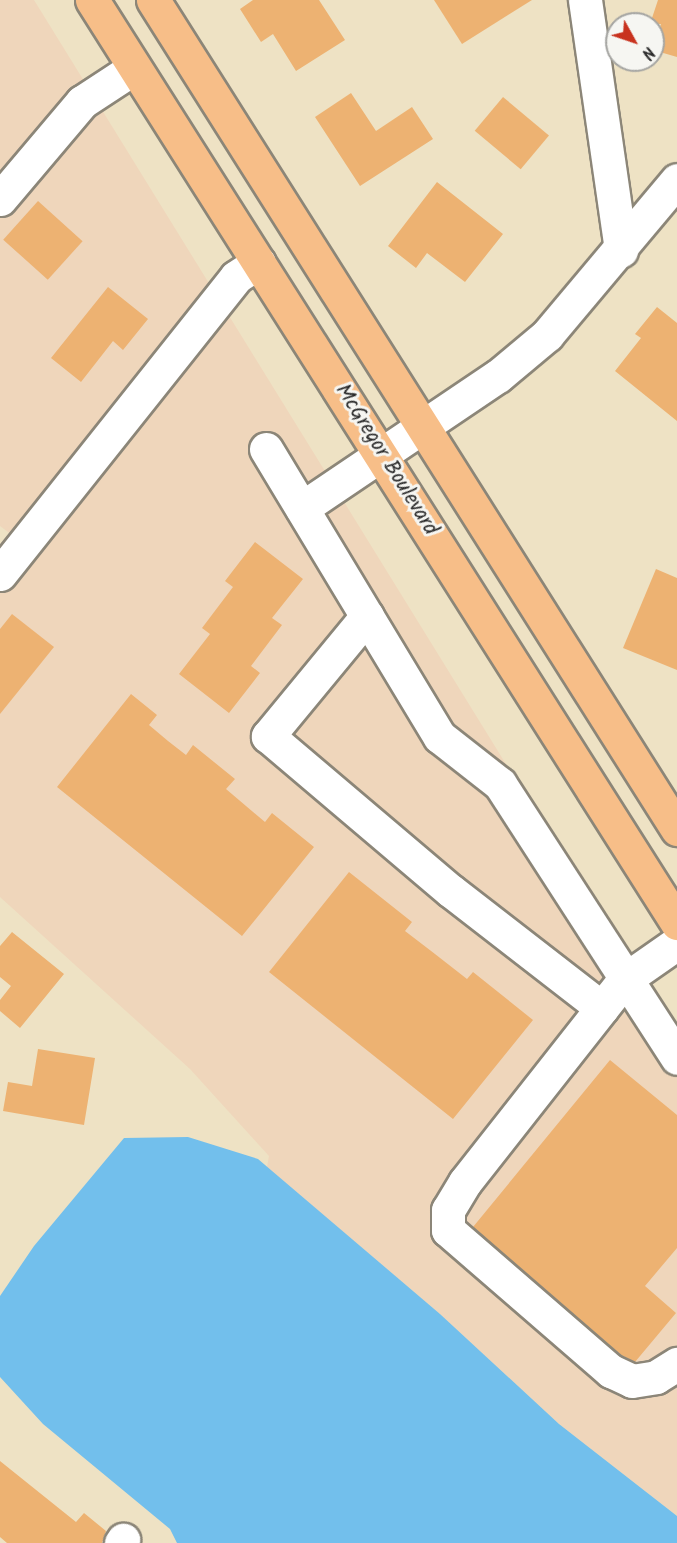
<!DOCTYPE html>
<style>
body{margin:0}
#map{position:relative;width:677px;height:1543px;overflow:hidden;background:#eee2c4;font-family:Kalam,sans-serif}
div>[style]{position:absolute}
[style*='--x']{left:calc(var(--x)*1px);top:calc(var(--y)*1px);width:calc(var(--w)*1px);rotate:calc(var(--a)*1deg)}
.built>*{inset:0;background:#efd6bb}
.water>*{inset:0;background:#72bfec}
.building>*{inset:0;background:#edb272;transform-origin:0 0}
.roads{filter:drop-shadow(2px 0 #8c8678) drop-shadow(-2px 0 #8c8678) drop-shadow(0 2px #8c8678) drop-shadow(0 -2px #8c8678)}
.minor>*{height:33px;margin:-16.5px;padding:0 16.5px;transform-origin:16.5px;border-radius:16.5px;background:#fff}
.major>*{height:33px;margin:-16.5px;padding:0 16.5px;transform-origin:16.5px;border-radius:16.5px;background:#f7be88}
span{translate:-50% -50%;white-space:nowrap;text-align:center;line-height:1.15;-webkit-text-stroke:6px #f6f6f2;paint-order:stroke}
.street-label{font-size:21px;color:#2b2b2b}
.north{position:absolute;left:605px;top:12px;width:60px;height:60px;box-sizing:border-box;background:#f6f6f2;border:2px solid #a5a5a2;border-radius:50%;rotate:130deg;font-size:16px;font-weight:700;line-height:24px;text-align:center;color:#2b2b2b}
.north::after{content:'';display:block;margin:auto;width:21px;height:27px;background:#c8321e;clip-path:polygon(50% 0,100% 100%,50% 72%,0 100%)}
</style>
<div id="map">
<div class="built">
<i style="clip-path:polygon(0 0,34px 0,677px 1041px,677px 1516px,559px 1424px,440px 1314px,267px 1167px,269px 1156px,190px 1069px,0 897px,0 559px,16px 538px,0 526px)"></i>
</div>
<div class="water">
<i style="clip-path:polygon(188px 1137px,258px 1159px,440px 1314px,559px 1424px,677px 1516px,677px 1543px,177px 1543px,170px 1529px,43px 1424px,0 1377px,0 1296px,34px 1246px,124px 1138px)"></i>
</div>
<div class="building">
<i style="clip-path:polygon(253px 0,319px 0,345px 40px,296px 71px,273px 34px,261px 42px,240px 9px)"></i>
<i style="clip-path:polygon(434px 0,532px 0,462px 44px)"></i>
<i style="clip-path:polygon(658px 0,677px 0,677px 57px,653px 50px,661px 24px,650px 24px)"></i>
<i style="clip-path:polygon(351px 93px,376px 131px,412px 107px,433px 139px,360px 186px,315px 117px)"></i>
<i style="left:503px;top:97px;width:60px;height:44px;rotate:40deg"></i>
<i style="clip-path:polygon(437px 182px,503px 234px,465px 282px,427px 253px,416px 268px,388px 246px)"></i>
<i style="left:38px;top:201px;width:60px;height:52px;rotate:42deg"></i>
<i style="clip-path:polygon(108px 287px,148px 319px,123px 350px,113px 341px,81px 382px,51px 358px)"></i>
<i style="clip-path:polygon(657px 307px,677px 323px,677px 421px,615px 371px,641px 338px,635px 334px)"></i>
<i style="clip-path:polygon(255px 542px,303px 579px,272px 618px,282px 625px,251px 666px,260px 673px,229px 713px,179px 674px,210px 634px,202px 628px,233px 587px,225px 581px)"></i>
<i style="clip-path:polygon(656px 569px,677px 578px,677px 670px,623px 648px)"></i>
<i style="clip-path:polygon(12px 614px,54px 647px,0 714px,0 629px)"></i>
<i style="clip-path:polygon(131px 694px,157px 715px,149px 725px,168px 741px,186px 755px,193px 745px,235px 779px,226px 789px,265px 822px,272px 813px,314px 847px,242px 936px,57px 787px)"></i>
<i style="clip-path:polygon(349px 872px,412px 922px,405px 931px,435px 954px,467px 979px,473px 972px,533px 1020px,453px 1119px,269px 972px)"></i>
<i style="clip-path:polygon(12px 932px,64px 974px,20px 1028px,0 1011px,0 1000px,11px 986px,0 977px,0 946px)"></i>
<i style="clip-path:polygon(38px 1049px,95px 1058px,84px 1125px,3px 1111px,8px 1082px,32px 1086px)"></i>
<i style="clip-path:polygon(610px 1060px,677px 1115px,677px 1248px,645px 1286px,676px 1313px,635px 1362px,621px 1355px,473px 1227px)"></i>
<i style="clip-path:polygon(0 1461px,76px 1522px,84px 1513px,106px 1531px,102px 1543px,7px 1543px,0 1537px)"></i>
</div>
<div class="roads">
<div class="minor">
<i style="--x:585;--y:0;--w:253;--a:81.8"></i>
<i style="--x:0;--y:199;--w:127;--a:-49.8"></i>
<i style="--x:82;--y:102;--w:62;--a:-33.2"></i>
<i style="--x:266;--y:449;--w:336;--a:58.9"></i>
<i style="--x:440;--y:737;--w:76;--a:38.1"></i>
<i style="--x:500;--y:784;--w:326;--a:57.1"></i>
<i style="--x:302;--y:508;--w:236;--a:-34"></i>
<i style="--x:498;--y:376;--w:64;--a:-39.9"></i>
<i style="--x:547;--y:335;--w:202;--a:-50"></i>
<i style="--x:0;--y:574;--w:379;--a:-51.5"></i>
<i style="--x:236;--y:277;--w:27;--a:-33"></i>
<i style="--x:367;--y:616;--w:156;--a:129.5"></i>
<i style="--x:268;--y:736;--w:240;--a:40.3"></i>
<i style="--x:451;--y:891;--w:191;--a:37.8"></i>
<i style="--x:677;--y:943;--w:65;--a:145.1"></i>
<i style="--x:624;--y:980;--w:257;--a:128.2"></i>
<i style="--x:465;--y:1182;--w:33;--a:121"></i>
<i style="--x:448;--y:1210;--w:20;--a:90"></i>
<i style="--x:448;--y:1230;--w:216;--a:40.9"></i>
<i style="--x:611;--y:1371;--w:23;--a:25"></i>
<i style="--x:632;--y:1381;--w:24;--a:-9"></i>
<i style="--x:656;--y:1377;--w:25;--a:-32"></i>
<i style="--x:121;--y:1543;--w:4;--a:-56"></i>
</div>
<div class="major">
<i style="--x:92;--y:0;--w:1093;--a:57.63"></i>
<i style="--x:153;--y:0;--w:981;--a:57.7"></i>
</div>
</div>
<div class="street-label">
<span style="left:386px;top:460px;rotate:58deg">McGregor Boulevard</span>
</div>
<div class="north">N</div>
</div>
